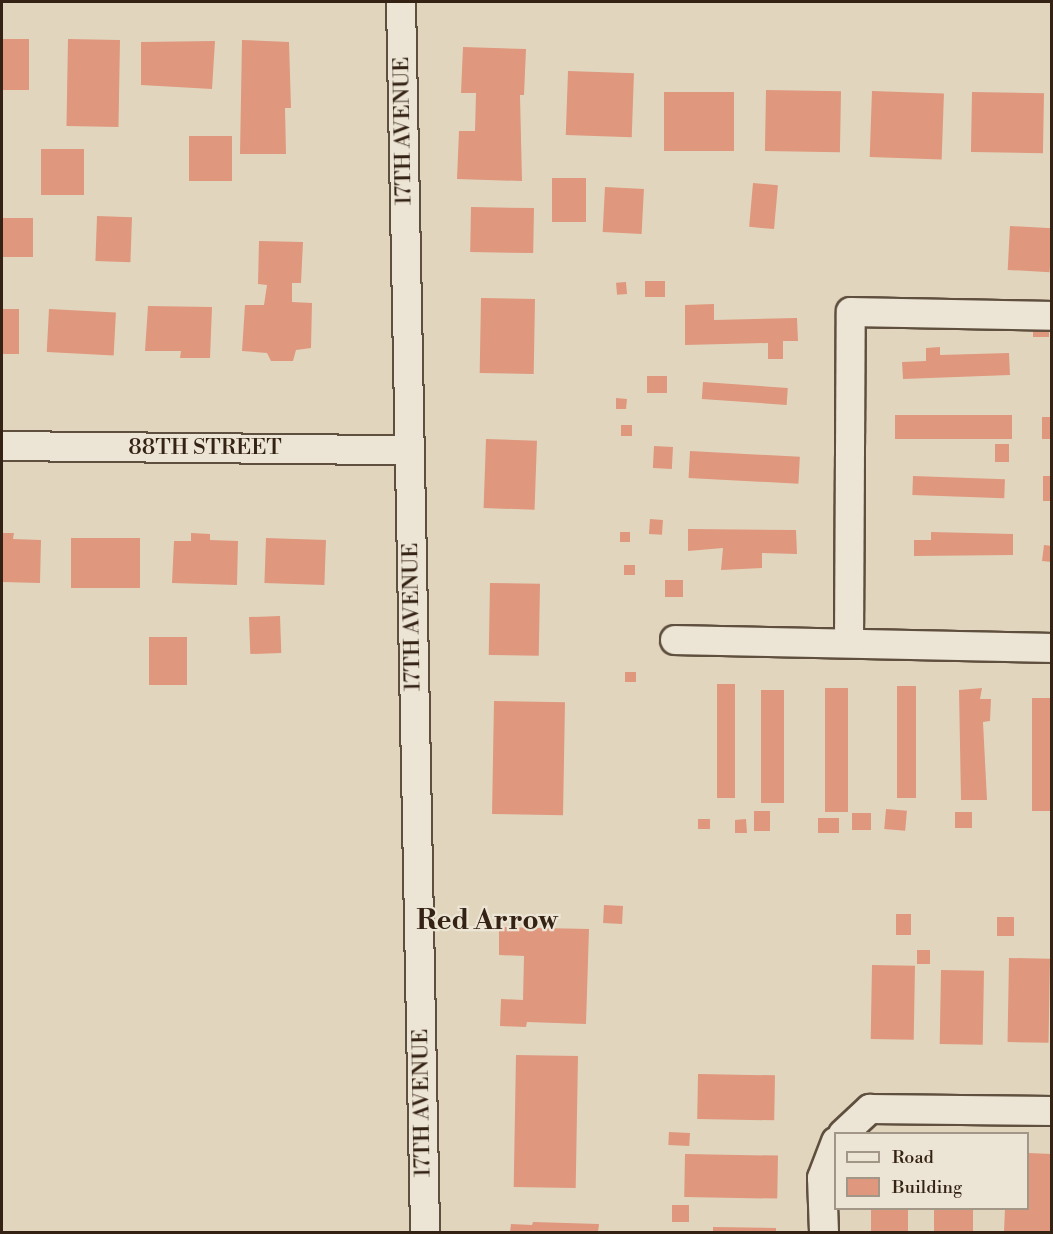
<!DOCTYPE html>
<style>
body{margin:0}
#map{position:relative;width:1053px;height:1234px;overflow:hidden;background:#e1d6bd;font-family:"Libre Bodoni",serif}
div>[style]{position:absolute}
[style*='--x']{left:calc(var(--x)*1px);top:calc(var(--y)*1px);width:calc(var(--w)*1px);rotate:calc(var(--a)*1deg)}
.building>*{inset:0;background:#df977e;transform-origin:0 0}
.roads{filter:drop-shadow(2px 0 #5f4f3e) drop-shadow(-2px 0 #5f4f3e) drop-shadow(0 2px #5f4f3e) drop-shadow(0 -2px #5f4f3e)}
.street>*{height:28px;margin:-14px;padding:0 14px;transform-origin:14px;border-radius:14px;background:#ece4d4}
span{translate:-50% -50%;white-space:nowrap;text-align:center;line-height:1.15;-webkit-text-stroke:4.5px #ece4d4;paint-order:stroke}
.street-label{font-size:22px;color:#342214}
.district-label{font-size:28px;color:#342214;font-weight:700}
.frame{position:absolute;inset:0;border:3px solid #342214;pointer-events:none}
.legend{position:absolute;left:834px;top:1132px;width:195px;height:78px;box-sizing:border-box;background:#ece4d4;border:2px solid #a29687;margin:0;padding:8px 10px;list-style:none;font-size:18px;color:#342214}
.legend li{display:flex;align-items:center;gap:12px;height:30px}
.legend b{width:30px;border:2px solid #a29687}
</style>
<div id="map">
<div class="building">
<i style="left:2px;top:39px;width:27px;height:51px"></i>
<i style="left:68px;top:39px;width:52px;height:87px;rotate:1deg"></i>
<i style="clip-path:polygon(242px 40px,289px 42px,291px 108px,285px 108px,286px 154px,240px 154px)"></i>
<i style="clip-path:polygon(215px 41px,212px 89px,141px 85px,141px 42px)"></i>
<i style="clip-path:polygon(463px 47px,526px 49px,524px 95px,520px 95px,522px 181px,457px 179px,459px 131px,475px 131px,476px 93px,461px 93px)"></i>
<i style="left:568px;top:71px;width:66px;height:64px;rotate:2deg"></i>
<i style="left:766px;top:90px;width:75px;height:61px;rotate:1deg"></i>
<i style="left:872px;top:91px;width:72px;height:66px;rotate:2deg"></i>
<i style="left:664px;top:92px;width:70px;height:59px"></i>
<i style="left:972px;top:92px;width:72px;height:60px;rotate:1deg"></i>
<i style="left:189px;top:136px;width:43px;height:45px"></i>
<i style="left:41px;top:149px;width:43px;height:46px"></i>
<i style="left:552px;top:178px;width:34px;height:44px"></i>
<i style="left:753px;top:183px;width:25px;height:44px;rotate:5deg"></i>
<i style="left:605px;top:187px;width:39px;height:45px;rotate:3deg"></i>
<i style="left:471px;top:207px;width:63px;height:45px;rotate:1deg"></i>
<i style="left:97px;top:216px;width:35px;height:45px;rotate:2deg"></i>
<i style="left:2px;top:218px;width:31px;height:39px"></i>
<i style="left:1010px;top:226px;width:42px;height:44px;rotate:3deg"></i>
<i style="clip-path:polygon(259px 241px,303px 242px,301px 283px,292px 283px,292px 302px,312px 303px,311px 348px,296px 350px,293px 361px,271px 361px,267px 353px,242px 351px,245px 305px,264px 305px,267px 285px,258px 284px)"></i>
<i style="left:645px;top:281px;width:20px;height:16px"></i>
<i style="left:626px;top:282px;width:12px;height:10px;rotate:85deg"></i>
<i style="left:481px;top:298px;width:54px;height:75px;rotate:1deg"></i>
<i style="clip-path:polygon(714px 304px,714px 320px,797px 318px,798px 341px,783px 341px,783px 359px,768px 359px,768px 343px,685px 345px,685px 305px)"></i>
<i style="clip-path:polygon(148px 306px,212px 307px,210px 358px,180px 358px,181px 351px,145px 351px)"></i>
<i style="left:2px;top:309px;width:17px;height:45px"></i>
<i style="left:49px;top:309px;width:67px;height:43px;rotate:3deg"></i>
<i style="left:1033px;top:318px;width:16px;height:19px"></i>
<i style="clip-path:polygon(940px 347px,940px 355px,1009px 353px,1010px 375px,903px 379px,902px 362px,926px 361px,926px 348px)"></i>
<i style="left:647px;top:376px;width:20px;height:17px"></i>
<i style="left:703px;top:382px;width:85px;height:17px;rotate:4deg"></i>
<i style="clip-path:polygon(616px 398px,627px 399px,626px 409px,616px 409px)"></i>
<i style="left:895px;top:415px;width:117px;height:24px"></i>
<i style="left:1042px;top:417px;width:10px;height:22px"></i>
<i style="left:621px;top:425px;width:11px;height:11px"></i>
<i style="left:486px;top:439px;width:51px;height:69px;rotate:2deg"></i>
<i style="left:995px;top:444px;width:14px;height:18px"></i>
<i style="left:654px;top:446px;width:19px;height:22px;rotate:3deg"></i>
<i style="left:690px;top:451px;width:110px;height:27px;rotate:3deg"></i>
<i style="left:913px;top:476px;width:92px;height:19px;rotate:2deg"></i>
<i style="left:1043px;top:476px;width:9px;height:25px"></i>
<i style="left:650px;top:519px;width:13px;height:15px;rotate:4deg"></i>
<i style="clip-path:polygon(688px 529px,796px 530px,797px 554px,762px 553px,762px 568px,721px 570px,723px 548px,688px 551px)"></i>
<i style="left:620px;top:532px;width:10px;height:10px"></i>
<i style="clip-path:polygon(931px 532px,1013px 534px,1013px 555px,914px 556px,914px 540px,931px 540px)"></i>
<i style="clip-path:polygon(2px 533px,14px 533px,13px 539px,41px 540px,40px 583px,2px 582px)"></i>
<i style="clip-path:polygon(191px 533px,210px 534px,210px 540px,238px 541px,237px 585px,172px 583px,174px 541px,191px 541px)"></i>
<i style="left:71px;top:538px;width:69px;height:50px"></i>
<i style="left:266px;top:538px;width:60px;height:45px;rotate:2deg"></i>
<i style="clip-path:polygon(1044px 545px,1052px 546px,1052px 562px,1042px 561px)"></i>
<i style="left:624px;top:565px;width:11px;height:10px"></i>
<i style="left:665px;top:580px;width:18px;height:17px"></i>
<i style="left:490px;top:583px;width:50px;height:72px;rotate:1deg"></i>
<i style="left:280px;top:616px;width:37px;height:31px;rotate:88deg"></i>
<i style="left:149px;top:637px;width:38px;height:48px"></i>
<i style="left:625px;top:672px;width:11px;height:10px"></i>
<i style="left:717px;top:684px;width:18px;height:114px"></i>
<i style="left:897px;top:686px;width:19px;height:112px"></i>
<i style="left:825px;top:688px;width:23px;height:124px"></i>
<i style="clip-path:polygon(982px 688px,980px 699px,991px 699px,990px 721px,983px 722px,987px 800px,961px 800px,959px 690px)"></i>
<i style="left:761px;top:690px;width:23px;height:113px"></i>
<i style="left:1032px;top:698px;width:20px;height:113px"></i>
<i style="left:494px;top:701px;width:71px;height:113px;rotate:1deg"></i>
<i style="left:886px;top:809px;width:21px;height:20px;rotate:5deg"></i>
<i style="left:754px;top:811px;width:16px;height:20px"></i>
<i style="left:955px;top:812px;width:17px;height:16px"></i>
<i style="left:852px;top:813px;width:19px;height:17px"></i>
<i style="left:818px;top:818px;width:21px;height:15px"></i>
<i style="left:698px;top:819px;width:12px;height:10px"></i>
<i style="clip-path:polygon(746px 819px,747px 833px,735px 833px,735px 820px)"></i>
<i style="left:604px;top:905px;width:19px;height:18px;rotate:3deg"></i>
<i style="left:896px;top:914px;width:15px;height:21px"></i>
<i style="left:997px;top:917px;width:17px;height:19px"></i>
<i style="clip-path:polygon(499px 927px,589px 929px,586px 1024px,527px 1022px,526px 1027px,500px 1026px,501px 999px,523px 1000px,524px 956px,499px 955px)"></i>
<i style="left:917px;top:950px;width:13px;height:14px"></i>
<i style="left:1009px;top:958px;width:41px;height:84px;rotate:1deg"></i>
<i style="left:872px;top:965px;width:43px;height:74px;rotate:1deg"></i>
<i style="left:941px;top:970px;width:43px;height:74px;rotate:1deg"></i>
<i style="left:516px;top:1055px;width:62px;height:132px;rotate:1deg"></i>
<i style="left:698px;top:1074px;width:77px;height:45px;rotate:1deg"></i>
<i style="left:669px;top:1132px;width:21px;height:13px;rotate:3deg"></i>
<i style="clip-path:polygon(1028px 1153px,1052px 1154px,1051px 1232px,1004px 1232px,1005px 1208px,1028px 1208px)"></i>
<i style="left:685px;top:1154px;width:93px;height:43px;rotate:1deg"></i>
<i style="left:672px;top:1205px;width:17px;height:17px"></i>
<i style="left:871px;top:1208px;width:37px;height:24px"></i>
<i style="left:934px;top:1208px;width:39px;height:24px"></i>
<i style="clip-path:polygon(533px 1222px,599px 1224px,598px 1232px,510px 1232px,511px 1224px,532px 1225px)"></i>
<i style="clip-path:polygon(713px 1227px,776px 1228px,776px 1232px,713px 1232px)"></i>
</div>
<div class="roads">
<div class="street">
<i style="--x:401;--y:2;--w:1230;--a:88.88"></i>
<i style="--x:2;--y:446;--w:406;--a:0.6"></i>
<i style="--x:675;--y:640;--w:377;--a:1.2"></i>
<i style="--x:849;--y:643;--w:331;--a:-89.7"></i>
<i style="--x:851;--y:312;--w:201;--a:1.1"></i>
<i style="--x:843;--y:1134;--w:37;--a:-43"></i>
<i style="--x:870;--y:1109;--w:182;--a:0.6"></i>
<i style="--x:824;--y:1232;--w:54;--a:-92.1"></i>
<i style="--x:822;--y:1178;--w:39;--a:-69"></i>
</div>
</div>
<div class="street-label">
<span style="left:403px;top:131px;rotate:-91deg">17TH AVENUE</span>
<span style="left:205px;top:448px">88TH STREET</span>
<span style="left:412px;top:617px;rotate:-91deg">17TH AVENUE</span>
<span style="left:422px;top:1103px;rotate:-91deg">17TH AVENUE</span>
</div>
<div class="district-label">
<span style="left:487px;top:921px">Red Arrow</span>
</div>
<div class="frame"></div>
<ul class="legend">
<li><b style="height:8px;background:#ece4d4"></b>Road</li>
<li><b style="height:16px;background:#df977e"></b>Building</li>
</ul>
</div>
